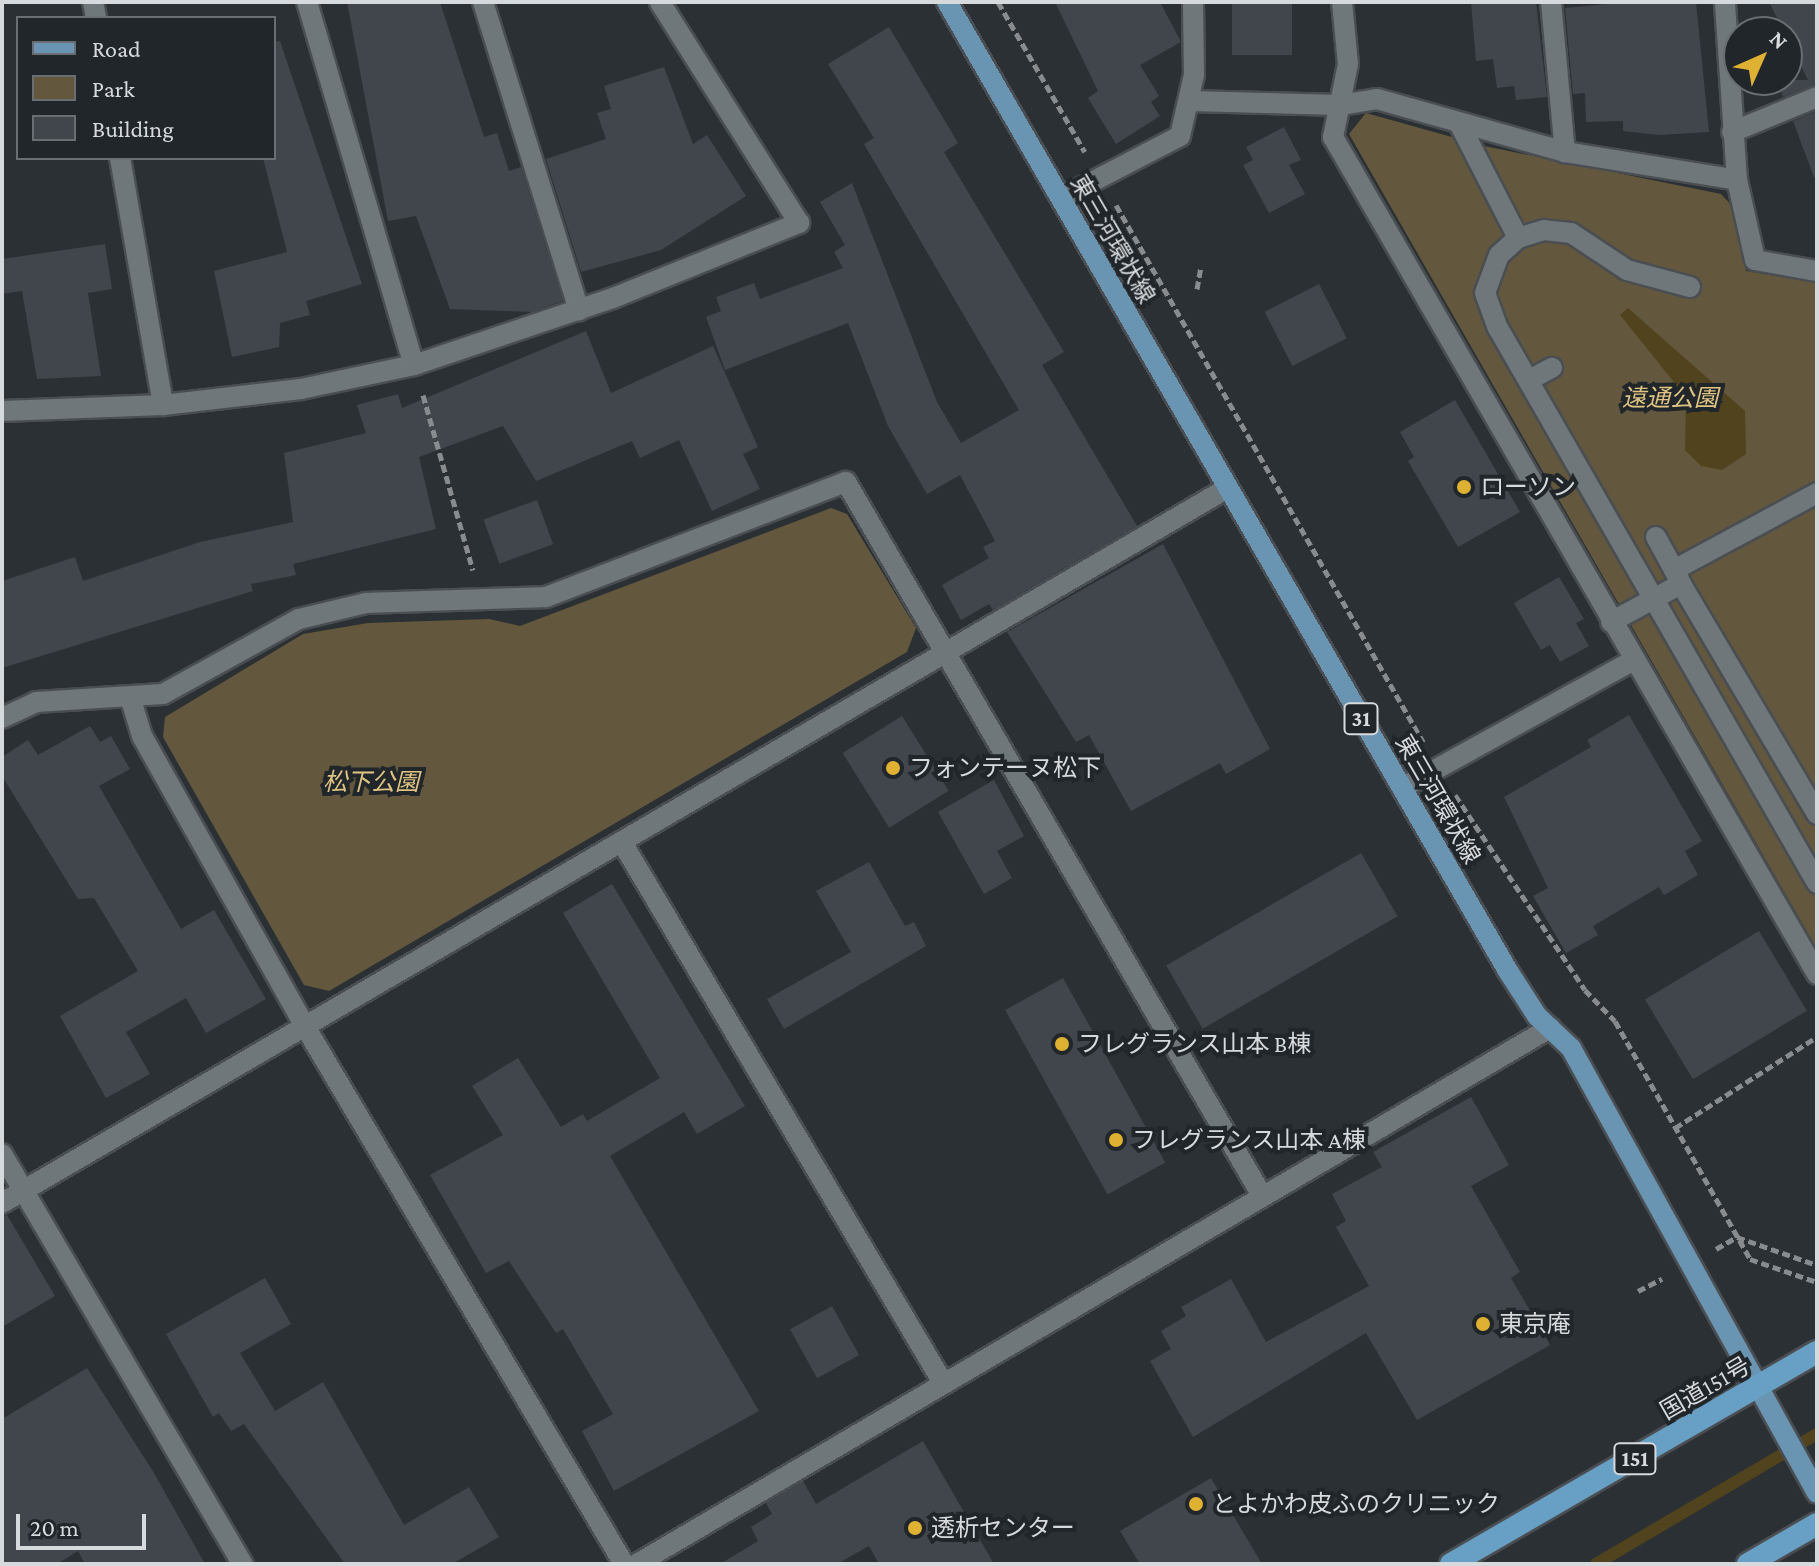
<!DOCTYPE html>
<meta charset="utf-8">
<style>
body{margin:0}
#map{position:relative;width:1819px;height:1566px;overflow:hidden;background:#2b3034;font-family:"Crimson Pro","Noto Sans JP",serif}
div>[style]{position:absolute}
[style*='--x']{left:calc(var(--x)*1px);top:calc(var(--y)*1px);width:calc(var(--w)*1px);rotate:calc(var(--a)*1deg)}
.green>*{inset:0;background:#63583d}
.water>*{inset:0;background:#51431d}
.stream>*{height:12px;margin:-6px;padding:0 6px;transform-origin:6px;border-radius:6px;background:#51431d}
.building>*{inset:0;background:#40464b;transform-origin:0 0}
.path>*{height:5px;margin-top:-2.5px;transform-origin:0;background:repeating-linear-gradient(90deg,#888c8f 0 8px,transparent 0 12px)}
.roads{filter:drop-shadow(2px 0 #4a4e52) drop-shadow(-2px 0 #4a4e52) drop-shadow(0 2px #4a4e52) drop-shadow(0 -2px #4a4e52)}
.service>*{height:20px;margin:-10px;padding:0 10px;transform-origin:10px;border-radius:10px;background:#70777b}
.minor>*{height:20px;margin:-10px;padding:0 10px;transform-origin:10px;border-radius:10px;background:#70777b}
.primary>*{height:20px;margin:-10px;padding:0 10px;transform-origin:10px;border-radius:10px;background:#6a95b2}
.trunk>*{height:22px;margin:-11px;padding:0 11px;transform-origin:11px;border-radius:11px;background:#689fc4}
.dots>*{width:22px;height:22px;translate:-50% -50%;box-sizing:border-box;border:4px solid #21262a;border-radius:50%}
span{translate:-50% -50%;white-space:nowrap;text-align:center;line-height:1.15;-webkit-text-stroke:8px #21262a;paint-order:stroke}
.shield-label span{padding:2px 6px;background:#21262a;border:2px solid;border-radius:6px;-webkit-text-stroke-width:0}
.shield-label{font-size:22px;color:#d7dadd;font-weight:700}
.street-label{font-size:24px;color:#d7dadd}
.park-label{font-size:24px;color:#dec383;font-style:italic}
.poi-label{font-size:24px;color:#d7dadd}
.left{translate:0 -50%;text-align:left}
.frame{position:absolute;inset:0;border:4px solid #d7dadd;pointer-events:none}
.legend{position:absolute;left:16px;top:16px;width:260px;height:144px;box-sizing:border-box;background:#21262a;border:2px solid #6a6e72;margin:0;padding:10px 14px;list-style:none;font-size:24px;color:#d7dadd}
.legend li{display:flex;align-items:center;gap:16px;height:40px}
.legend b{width:40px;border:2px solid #6a6e72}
.north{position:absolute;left:1723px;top:16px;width:80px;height:80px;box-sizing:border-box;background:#21262a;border:2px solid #6a6e72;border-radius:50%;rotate:45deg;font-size:22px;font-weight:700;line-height:32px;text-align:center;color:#d7dadd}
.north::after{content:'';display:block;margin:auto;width:28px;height:36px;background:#deb133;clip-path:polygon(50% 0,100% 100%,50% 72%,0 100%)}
.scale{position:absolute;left:16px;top:1514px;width:130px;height:36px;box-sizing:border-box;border:4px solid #d7dadd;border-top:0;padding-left:10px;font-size:24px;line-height:28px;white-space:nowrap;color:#d7dadd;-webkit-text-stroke:6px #21262a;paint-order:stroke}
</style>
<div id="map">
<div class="green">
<i style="clip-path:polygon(1366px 113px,1484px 146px,1721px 194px,1738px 212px,1746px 271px,1817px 283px,1817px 949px,1349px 134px)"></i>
<i style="clip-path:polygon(831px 508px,847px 514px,916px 628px,907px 652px,329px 991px,304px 985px,163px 737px,165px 717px,303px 634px,368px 623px,489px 619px,520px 626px)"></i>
</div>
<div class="water">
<i style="clip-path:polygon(1628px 308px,1745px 411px,1746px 454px,1722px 470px,1701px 466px,1685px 450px,1686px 397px,1620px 315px)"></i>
</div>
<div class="stream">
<i style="--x:1596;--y:1564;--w:256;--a:-30.5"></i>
</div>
<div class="building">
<i style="clip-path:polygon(347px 2px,440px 2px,484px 137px,497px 133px,509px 171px,521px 167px,563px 301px,532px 312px,450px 309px,416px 216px,388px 221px)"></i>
<i style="clip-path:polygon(1055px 2px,1160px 2px,1181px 42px,1140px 65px,1159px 96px,1151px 102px,1160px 116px,1116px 144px,1088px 98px,1098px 91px)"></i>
<i style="left:1232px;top:2px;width:60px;height:53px"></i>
<i style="clip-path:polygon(1471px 2px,1536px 2px,1547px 97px,1516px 100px,1514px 86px,1497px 88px,1493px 59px,1476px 61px)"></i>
<i style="clip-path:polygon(1627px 2px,1696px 2px,1709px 132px,1659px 135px,1623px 131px,1623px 121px,1586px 122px,1585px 93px,1573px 94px,1565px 8px)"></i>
<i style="clip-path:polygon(1769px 2px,1817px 2px,1817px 84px,1783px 97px,1777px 80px,1808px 80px)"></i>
<i style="clip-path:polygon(889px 27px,958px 143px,944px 152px,1064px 352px,1042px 365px,1137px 526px,993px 610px,989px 604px,961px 620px,942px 585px,989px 558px,983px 547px,995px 541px,960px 475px,927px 494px,888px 426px,848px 323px,725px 370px,706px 317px,721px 311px,716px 297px,754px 283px,760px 299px,843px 268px,834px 252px,845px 245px,820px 202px,852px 183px,937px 402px,961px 443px,1019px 410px,864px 144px,874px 138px,828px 64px)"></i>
<i style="clip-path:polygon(280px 41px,362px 284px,306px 301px,310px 315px,280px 323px,279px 347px,232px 357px,214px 271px,287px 252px,263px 158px,274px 158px,274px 42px)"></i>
<i style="clip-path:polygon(664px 67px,693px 144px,707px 135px,746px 196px,661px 250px,581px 272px,546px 159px,606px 139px,597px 113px,611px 109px,604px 86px)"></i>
<i style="clip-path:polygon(1817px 111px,1817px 177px,1814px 177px,1793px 121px)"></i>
<i style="clip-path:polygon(1284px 127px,1301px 160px,1289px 165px,1305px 194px,1269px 213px,1243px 165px,1253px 160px,1246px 147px)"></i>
<i style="clip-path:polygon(105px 244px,112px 289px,88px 293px,101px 376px,37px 379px,22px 291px,2px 294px,2px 259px)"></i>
<i style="left:1319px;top:284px;width:61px;height:61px;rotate:63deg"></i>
<i style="clip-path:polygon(586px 331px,611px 393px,713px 346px,758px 447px,743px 454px,760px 489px,712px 511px,679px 440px,640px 458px,632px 441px,536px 481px,503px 426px,419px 457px,436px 529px,293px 564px,296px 575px,251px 584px,253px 591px,2px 668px,2px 581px,75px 557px,83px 581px,200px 542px,293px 522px,284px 453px,366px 433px,357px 405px,398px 394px,402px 408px)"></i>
<i style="clip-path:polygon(1455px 400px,1520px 512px,1458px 547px,1408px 461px,1414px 457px,1400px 432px)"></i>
<i style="left:537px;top:500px;width:47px;height:57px;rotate:70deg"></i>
<i style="clip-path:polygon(1163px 544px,1270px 749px,1226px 774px,1220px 763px,1131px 811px,1089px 735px,1076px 742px,1007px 632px)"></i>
<i style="clip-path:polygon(1559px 577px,1584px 619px,1576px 623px,1589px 646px,1560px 662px,1550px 645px,1541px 650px,1514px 603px)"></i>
<i style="clip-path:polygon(1629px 715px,1702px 841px,1685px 851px,1698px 875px,1664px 895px,1659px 887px,1593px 926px,1598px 935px,1566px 953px,1533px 896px,1548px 888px,1504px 797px,1591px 747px,1587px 740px)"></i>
<i style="left:902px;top:716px;width:88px;height:70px;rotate:58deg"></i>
<i style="clip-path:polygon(90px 726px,100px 742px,111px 736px,130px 769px,99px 786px,181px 929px,214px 910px,266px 999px,206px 1033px,186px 998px,126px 1032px,150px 1074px,106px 1098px,60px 1016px,138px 971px,94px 898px,78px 899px,2px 776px,2px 757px,28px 740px,38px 755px)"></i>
<i style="clip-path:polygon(994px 780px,1024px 836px,997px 851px,1012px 878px,984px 894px,938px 812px)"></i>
<i style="left:1361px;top:853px;width:73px;height:225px;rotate:60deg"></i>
<i style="clip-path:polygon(869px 862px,905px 926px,914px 922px,926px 946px,784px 1029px,767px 999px,851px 952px,816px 891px)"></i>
<i style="clip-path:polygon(612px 884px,745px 1106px,697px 1134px,684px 1112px,610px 1156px,759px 1411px,614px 1491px,582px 1431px,613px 1414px,563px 1329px,556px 1333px,509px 1261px,486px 1273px,430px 1175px,503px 1135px,472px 1086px,518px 1058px,561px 1127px,583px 1114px,587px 1121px,660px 1078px,563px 913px)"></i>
<i style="left:1759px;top:931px;width:93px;height:133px;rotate:59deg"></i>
<i style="left:1063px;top:978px;width:211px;height:66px;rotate:61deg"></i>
<i style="clip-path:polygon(1471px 1097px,1509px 1165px,1471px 1186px,1520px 1272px,1511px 1278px,1550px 1345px,1417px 1420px,1366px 1333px,1193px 1437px,1150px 1361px,1171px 1349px,1161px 1331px,1186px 1316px,1181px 1307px,1231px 1279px,1266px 1342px,1369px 1286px,1336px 1227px,1346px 1221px,1332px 1194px,1382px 1167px,1373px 1152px)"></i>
<i style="clip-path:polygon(7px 1215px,55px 1296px,2px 1327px,2px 1216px)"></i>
<i style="clip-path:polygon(265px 1278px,291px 1324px,240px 1353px,275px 1411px,323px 1382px,404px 1525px,469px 1487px,499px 1537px,452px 1564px,345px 1564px,244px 1424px,231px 1431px,219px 1413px,213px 1417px,166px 1334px)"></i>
<i style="left:832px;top:1306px;width:56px;height:48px;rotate:61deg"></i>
<i style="clip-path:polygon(87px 1368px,154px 1473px,205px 1564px,85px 1564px,78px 1551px,57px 1564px,2px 1564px,2px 1419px)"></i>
<i style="clip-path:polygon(923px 1441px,994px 1564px,879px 1564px,869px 1546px,837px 1564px,720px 1564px,758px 1541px,751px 1527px,772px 1514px,766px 1503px,803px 1481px,816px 1504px)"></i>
<i style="clip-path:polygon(1211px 1478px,1262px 1564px,1140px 1564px,1120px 1531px)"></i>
</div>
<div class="path">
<i style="--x:998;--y:2;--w:173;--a:59.9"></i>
<i style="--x:1116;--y:205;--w:619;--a:60.24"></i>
<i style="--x:1197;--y:289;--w:23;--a:-80"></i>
<i style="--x:423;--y:395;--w:182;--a:74.1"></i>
<i style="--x:1455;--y:795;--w:234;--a:56.3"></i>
<i style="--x:1585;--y:990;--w:43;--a:45.9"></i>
<i style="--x:1615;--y:1021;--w:274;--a:60.4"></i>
<i style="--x:1750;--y:1259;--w:68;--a:19"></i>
<i style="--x:1675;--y:1128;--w:169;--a:-32.7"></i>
<i style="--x:1716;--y:1249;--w:24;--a:-30"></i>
<i style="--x:1737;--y:1237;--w:85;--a:19.3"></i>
<i style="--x:1638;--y:1291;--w:27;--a:-27"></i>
</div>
<div class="roads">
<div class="service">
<i style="--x:1459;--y:123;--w:129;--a:62.8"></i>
<i style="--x:1690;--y:287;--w:65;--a:-164.9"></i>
<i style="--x:1627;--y:270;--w:67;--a:-146.5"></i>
<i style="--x:1571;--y:233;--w:27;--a:-174"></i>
<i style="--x:1544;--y:230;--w:27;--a:163"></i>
<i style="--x:1518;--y:238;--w:25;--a:138"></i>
<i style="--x:1499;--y:255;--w:40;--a:110.2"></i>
<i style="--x:1485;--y:293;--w:37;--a:70"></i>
<i style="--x:1498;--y:328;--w:640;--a:60.11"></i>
<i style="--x:1529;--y:380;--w:26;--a:-28"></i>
<i style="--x:1656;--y:537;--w:48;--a:61.3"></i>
<i style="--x:1674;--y:570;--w:162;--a:-28.3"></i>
<i style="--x:1611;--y:622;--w:80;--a:-28.5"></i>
<i style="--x:1681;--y:584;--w:267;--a:59.4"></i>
</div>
<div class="minor">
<i style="--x:93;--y:2;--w:16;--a:79"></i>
<i style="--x:307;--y:2;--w:378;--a:73.6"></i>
<i style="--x:483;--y:2;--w:323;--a:72.7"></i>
<i style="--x:1342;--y:2;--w:62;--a:84.5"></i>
<i style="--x:1348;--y:64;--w:75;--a:101.6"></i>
<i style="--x:1333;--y:137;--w:967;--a:59.96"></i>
<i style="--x:1551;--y:2;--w:151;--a:84.7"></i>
<i style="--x:1190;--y:101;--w:150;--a:1.5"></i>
<i style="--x:1340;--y:105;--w:37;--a:-9"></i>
<i style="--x:1377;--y:99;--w:195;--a:15.7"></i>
<i style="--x:1565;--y:152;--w:174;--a:9.2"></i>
<i style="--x:1737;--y:180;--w:178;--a:-93.9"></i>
<i style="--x:1732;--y:132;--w:92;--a:-22.4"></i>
<i style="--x:120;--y:158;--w:251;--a:80.1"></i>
<i style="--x:1737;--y:180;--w:82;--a:77.3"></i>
<i style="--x:1755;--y:260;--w:63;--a:10.1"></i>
<i style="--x:1061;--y:198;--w:134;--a:-27.5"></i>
<i style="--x:1180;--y:136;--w:63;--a:-77.1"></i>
<i style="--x:1194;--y:75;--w:73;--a:-90.8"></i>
<i style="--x:2;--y:411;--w:161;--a:-2.1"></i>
<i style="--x:163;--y:405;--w:139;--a:-6.6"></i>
<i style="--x:301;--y:389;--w:116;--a:-12"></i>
<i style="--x:414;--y:365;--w:210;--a:-18.6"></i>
<i style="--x:613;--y:298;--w:201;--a:-22"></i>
<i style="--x:799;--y:223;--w:261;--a:-122.2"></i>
<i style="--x:131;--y:700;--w:38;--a:73"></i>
<i style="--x:142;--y:736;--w:329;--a:60.7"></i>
<i style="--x:303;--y:1023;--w:629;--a:59.32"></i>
<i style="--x:2;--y:718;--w:38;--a:-25"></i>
<i style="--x:36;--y:702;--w:127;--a:-3.6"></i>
<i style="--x:163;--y:694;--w:155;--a:-28.9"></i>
<i style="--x:299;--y:619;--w:69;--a:-13.4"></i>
<i style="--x:366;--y:603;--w:180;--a:-1.9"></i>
<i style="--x:546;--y:597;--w:321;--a:-21"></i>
<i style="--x:846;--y:482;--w:824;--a:59.76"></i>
<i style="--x:1402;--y:788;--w:265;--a:-28.9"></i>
<i style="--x:623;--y:844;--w:625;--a:59.29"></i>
<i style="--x:2;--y:1154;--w:476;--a:59.6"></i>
<i style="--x:2;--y:1203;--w:1417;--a:-30.26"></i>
<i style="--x:637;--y:1564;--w:1059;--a:-30.42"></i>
</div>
<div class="primary">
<i style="--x:947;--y:2;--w:1120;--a:59.93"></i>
<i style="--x:1508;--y:971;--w:54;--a:57.2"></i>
<i style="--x:1537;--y:1016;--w:47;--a:43.3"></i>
<i style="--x:1571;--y:1048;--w:508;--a:61.07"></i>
</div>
<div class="trunk">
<i style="--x:1451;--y:1564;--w:423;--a:-30.1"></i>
<i style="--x:1748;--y:1564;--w:80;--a:-30.1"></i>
</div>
</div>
<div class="dots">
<i style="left:1464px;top:487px;background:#deb133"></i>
<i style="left:893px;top:768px;background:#deb133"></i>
<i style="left:1062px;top:1044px;background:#deb133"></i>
<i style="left:1116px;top:1140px;background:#deb133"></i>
<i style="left:1483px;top:1324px;background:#deb133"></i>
<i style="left:1196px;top:1504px;background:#deb133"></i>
<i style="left:915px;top:1528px;background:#deb133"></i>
</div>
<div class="shield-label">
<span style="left:1361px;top:719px">31</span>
<span style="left:1635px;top:1459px">151</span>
</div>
<div class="street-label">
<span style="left:1113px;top:239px;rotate:60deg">東三河環状線</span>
<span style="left:1438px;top:799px;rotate:60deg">東三河環状線</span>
<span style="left:1705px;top:1388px;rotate:-30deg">国道151号</span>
</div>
<div class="park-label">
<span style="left:1670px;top:398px">遠通公園</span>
<span style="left:371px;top:782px">松下公園</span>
</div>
<div class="poi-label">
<span class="left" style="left:1480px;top:487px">ローソン</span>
<span class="left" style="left:909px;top:768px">フォンテーヌ松下</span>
<span class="left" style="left:1078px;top:1044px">フレグランス山本 B棟</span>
<span class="left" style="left:1132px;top:1140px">フレグランス山本 A棟</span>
<span class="left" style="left:1499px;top:1324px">東京庵</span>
<span class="left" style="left:1212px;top:1504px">とよかわ皮ふのクリニック</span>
<span class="left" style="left:931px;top:1528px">透析センター</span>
</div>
<div class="frame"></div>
<ul class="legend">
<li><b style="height:10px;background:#6a95b2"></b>Road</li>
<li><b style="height:22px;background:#63583d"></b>Park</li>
<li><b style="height:22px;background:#40464b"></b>Building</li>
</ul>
<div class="north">N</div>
<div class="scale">20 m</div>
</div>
